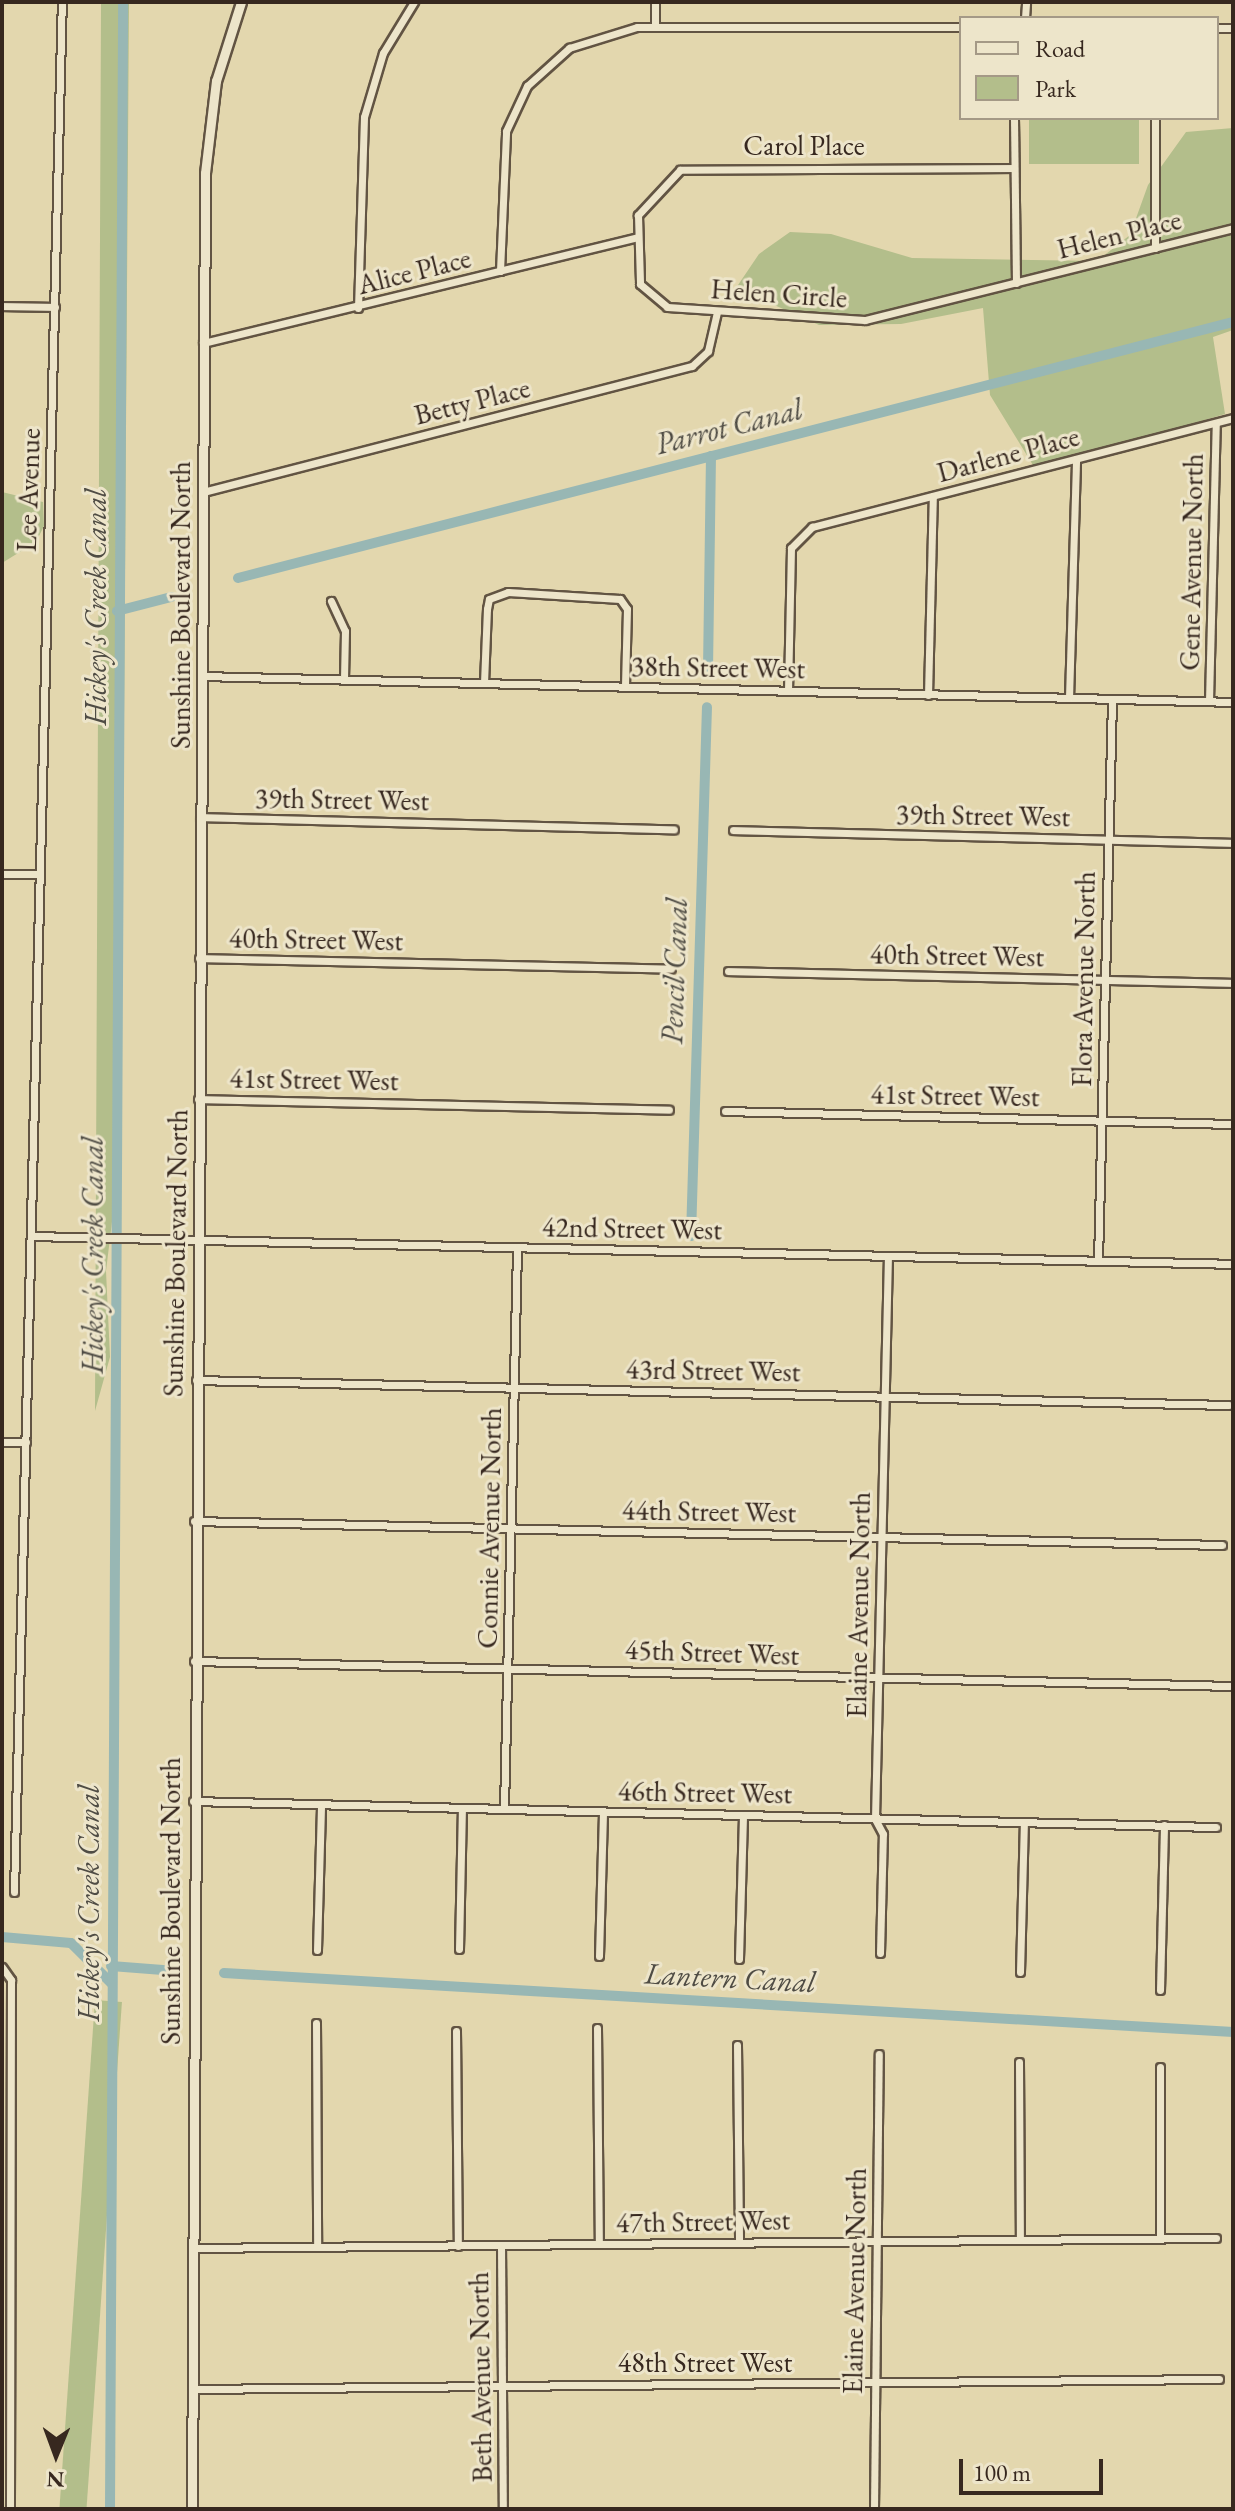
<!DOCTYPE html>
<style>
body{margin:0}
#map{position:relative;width:1235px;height:2511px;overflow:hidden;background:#e3d7ae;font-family:"EB Garamond",serif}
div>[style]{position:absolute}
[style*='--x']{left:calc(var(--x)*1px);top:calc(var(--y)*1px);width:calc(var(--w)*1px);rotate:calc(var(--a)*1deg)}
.green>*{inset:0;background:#b3be8b;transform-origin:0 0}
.canal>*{height:10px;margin:-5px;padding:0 5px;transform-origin:5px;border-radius:5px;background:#98b7b4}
.roads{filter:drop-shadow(2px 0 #625443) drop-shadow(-2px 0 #625443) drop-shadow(0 2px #625443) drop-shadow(0 -2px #625443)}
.minor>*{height:7px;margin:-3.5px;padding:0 3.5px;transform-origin:3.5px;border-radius:3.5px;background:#ede5ca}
.tertiary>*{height:9px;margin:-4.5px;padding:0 4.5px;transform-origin:4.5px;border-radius:4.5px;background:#ede5ca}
span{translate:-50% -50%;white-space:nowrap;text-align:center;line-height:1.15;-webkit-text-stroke:6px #ede5ca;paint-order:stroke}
.street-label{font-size:28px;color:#37281f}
.water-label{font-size:30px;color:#4f4c44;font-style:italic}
.frame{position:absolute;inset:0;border:4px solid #37281f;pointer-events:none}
.legend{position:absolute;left:959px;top:16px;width:260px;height:104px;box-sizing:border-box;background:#ede5ca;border:2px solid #a49986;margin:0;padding:10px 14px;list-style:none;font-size:24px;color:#37281f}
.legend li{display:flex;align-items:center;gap:16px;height:40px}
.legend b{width:40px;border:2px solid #a49986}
.north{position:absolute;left:16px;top:2415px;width:80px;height:80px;-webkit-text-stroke:6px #ede5ca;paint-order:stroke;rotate:181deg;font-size:22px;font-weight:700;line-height:32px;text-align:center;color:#37281f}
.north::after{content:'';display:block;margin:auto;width:28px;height:36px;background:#37281f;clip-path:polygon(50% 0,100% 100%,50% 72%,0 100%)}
.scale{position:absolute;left:959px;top:2459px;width:144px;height:36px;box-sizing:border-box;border:4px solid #37281f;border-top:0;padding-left:10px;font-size:24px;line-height:28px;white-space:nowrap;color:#37281f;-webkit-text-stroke:6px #ede5ca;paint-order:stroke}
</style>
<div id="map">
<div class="green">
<i style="clip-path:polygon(101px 2px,129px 2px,121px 1148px,106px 1271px,110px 1357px,95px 1411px)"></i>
<i style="left:1029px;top:118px;width:110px;height:46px"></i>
<i style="clip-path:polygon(1233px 128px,1233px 330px,1213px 337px,1225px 414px,1036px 470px,990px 395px,983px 308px,901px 324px,819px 325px,736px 288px,759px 254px,790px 232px,831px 234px,912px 258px,1097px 261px,1130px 235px,1148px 185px,1186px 132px)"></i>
<i style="clip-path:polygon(2px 492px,43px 502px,44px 526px,36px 542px,2px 563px)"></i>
<i style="left:95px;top:2000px;width:27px;height:509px;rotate:4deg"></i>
</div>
<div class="canal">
<i style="--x:238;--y:578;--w:1027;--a:-14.43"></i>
<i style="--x:117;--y:611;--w:56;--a:-14.5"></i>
<i style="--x:708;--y:670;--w:214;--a:-89.2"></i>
<i style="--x:691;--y:1236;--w:529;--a:-88.27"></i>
<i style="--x:2;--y:1937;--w:69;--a:5"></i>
<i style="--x:71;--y:1943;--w:57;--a:45"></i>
<i style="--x:111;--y:1966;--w:52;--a:4.4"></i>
<i style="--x:224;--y:1973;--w:1011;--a:3.35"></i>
<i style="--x:110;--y:2509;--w:2507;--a:-89.7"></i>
</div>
<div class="roads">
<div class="minor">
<i style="--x:1025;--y:18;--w:16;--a:-86"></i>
<i style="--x:655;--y:27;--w:25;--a:-90"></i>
<i style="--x:1217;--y:28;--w:16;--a:0"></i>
<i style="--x:1014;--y:118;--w:165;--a:89.3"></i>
<i style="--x:1155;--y:118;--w:130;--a:90"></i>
<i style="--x:1014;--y:168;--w:334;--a:179.7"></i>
<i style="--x:680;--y:170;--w:62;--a:133"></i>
<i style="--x:638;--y:215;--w:69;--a:88.3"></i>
<i style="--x:640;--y:284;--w:35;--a:40"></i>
<i style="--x:667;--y:307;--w:198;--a:3.8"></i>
<i style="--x:865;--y:320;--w:379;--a:-14"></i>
<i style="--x:500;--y:271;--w:140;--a:-87.5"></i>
<i style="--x:506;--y:131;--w:50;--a:-65"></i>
<i style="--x:527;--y:86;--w:57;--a:-42.1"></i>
<i style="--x:569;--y:48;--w:71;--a:-17.2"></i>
<i style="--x:637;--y:27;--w:324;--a:0"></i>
<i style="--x:2;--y:306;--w:53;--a:1.1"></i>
<i style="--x:358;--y:308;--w:191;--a:-88.2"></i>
<i style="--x:364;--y:117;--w:67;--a:-73.5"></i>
<i style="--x:383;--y:53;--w:60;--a:-58.7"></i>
<i style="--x:203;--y:343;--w:445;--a:-13.7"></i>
<i style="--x:203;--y:492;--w:505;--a:-14.45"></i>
<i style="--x:692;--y:366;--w:22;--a:-43"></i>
<i style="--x:708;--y:351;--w:39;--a:-77"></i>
<i style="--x:331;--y:601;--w:33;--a:65"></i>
<i style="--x:345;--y:631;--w:49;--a:91.2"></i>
<i style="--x:201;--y:676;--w:1032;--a:1.44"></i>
<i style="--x:484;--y:683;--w:74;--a:-87.7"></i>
<i style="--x:487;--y:609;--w:10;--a:-79"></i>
<i style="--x:489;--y:599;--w:20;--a:-20"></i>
<i style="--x:508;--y:592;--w:112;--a:3.6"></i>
<i style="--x:620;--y:599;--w:12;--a:55"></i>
<i style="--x:627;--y:609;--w:78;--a:91.5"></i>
<i style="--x:788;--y:691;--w:143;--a:-88.8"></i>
<i style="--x:791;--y:548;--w:30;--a:-45"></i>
<i style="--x:812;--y:527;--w:435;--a:-14.5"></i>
<i style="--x:928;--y:695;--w:199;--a:-88.6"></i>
<i style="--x:1069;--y:698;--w:239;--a:-88.3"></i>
<i style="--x:1209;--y:701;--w:277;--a:-88.6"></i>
<i style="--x:200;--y:817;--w:474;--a:1.5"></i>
<i style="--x:733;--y:830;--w:500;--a:1.49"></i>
<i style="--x:2;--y:874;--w:38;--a:0"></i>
<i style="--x:199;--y:958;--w:472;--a:1.3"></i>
<i style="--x:728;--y:971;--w:505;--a:1.36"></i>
<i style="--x:198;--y:1099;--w:471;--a:1.3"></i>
<i style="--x:725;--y:1111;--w:508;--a:1.47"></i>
<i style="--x:31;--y:1236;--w:1202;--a:1.33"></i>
<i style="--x:1098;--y:1261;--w:562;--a:-88.57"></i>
<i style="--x:196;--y:1380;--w:1033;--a:1.39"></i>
<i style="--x:2;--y:1442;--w:24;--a:0"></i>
<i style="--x:194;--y:1521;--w:1028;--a:1.34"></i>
<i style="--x:194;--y:1661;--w:1036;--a:1.38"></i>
<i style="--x:193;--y:1801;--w:1023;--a:1.46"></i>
<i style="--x:504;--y:1809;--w:562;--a:-88.67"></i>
<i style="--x:14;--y:1892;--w:1891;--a:-88.55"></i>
<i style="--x:459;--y:1949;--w:141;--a:-88.8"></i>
<i style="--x:317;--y:1950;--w:145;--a:-88.4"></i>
<i style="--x:880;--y:1953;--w:119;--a:-88.6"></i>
<i style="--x:883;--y:1834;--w:17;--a:-118"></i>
<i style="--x:875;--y:1819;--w:563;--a:-88.68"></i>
<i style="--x:599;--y:1956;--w:145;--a:-88.4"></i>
<i style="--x:739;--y:1959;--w:144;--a:-88.4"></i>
<i style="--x:2;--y:1967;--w:16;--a:55"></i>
<i style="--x:11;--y:1980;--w:529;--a:90.11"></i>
<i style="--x:1020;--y:1972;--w:150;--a:-88.5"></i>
<i style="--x:1160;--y:1990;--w:165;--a:-88.6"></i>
<i style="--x:316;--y:2023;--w:224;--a:89.7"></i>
<i style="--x:597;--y:2028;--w:216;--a:89.5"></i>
<i style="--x:456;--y:2031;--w:215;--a:89.5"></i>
<i style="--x:737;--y:2045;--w:198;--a:89.4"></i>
<i style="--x:1019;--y:2062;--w:178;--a:89.7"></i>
<i style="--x:1160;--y:2067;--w:172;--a:90"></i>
<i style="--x:501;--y:2245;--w:264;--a:89.6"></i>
<i style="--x:192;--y:2248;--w:1024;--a:-0.56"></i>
<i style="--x:192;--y:2389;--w:1027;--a:-0.56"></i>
<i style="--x:874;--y:2509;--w:455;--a:-89.4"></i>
</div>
<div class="tertiary">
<i style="--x:192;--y:2509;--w:2336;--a:-89.68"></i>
<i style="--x:205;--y:173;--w:93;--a:-83.2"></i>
<i style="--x:216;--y:81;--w:83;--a:-72.4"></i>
</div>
</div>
<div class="street-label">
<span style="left:804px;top:145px">Carol Place</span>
<span style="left:1119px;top:234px;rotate:-14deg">Helen Place</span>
<span style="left:414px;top:271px;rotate:-14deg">Alice Place</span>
<span style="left:779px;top:293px;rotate:4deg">Helen Circle</span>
<span style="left:472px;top:401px;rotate:-14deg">Betty Place</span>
<span style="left:1008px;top:454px;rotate:-15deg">Darlene Place</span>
<span style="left:28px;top:490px;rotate:-88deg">Lee Avenue</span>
<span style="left:1191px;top:562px;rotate:-89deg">Gene Avenue North</span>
<span style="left:180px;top:605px;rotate:-90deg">Sunshine Boulevard North</span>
<span style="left:718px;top:667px;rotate:1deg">38th Street West</span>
<span style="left:342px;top:799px;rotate:1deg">39th Street West</span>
<span style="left:983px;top:815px;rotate:1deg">39th Street West</span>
<span style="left:316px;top:939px;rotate:1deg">40th Street West</span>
<span style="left:957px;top:955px;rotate:1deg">40th Street West</span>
<span style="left:1083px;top:979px;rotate:-89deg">Flora Avenue North</span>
<span style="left:314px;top:1079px;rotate:1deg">41st Street West</span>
<span style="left:955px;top:1095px;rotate:1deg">41st Street West</span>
<span style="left:632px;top:1228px;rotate:1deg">42nd Street West</span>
<span style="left:175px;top:1253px;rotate:-89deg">Sunshine Boulevard North</span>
<span style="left:713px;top:1370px;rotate:1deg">43rd Street West</span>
<span style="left:709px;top:1511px;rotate:1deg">44th Street West</span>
<span style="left:489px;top:1528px;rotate:-89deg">Connie Avenue North</span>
<span style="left:858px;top:1605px;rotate:-89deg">Elaine Avenue North</span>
<span style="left:712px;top:1652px;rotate:2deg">45th Street West</span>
<span style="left:705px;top:1792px;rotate:1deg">46th Street West</span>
<span style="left:170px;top:1901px;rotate:-90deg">Sunshine Boulevard North</span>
<span style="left:703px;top:2221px;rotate:-1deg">47th Street West</span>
<span style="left:854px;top:2281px;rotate:-89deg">Elaine Avenue North</span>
<span style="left:705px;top:2362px">48th Street West</span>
<span style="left:480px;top:2377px;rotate:-91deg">Beth Avenue North</span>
</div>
<div class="water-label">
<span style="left:729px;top:427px;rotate:-14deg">Parrot Canal</span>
<span style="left:96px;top:607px;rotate:-90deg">Hickey's Creek Canal</span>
<span style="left:675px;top:971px;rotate:-88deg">Pencil Canal</span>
<span style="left:93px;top:1255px;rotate:-90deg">Hickey's Creek Canal</span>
<span style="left:89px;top:1903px;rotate:-90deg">Hickey's Creek Canal</span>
<span style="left:730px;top:1978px;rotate:3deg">Lantern Canal</span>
</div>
<div class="frame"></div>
<ul class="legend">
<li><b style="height:10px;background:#ede5ca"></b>Road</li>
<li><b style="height:22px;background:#b3be8b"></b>Park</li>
</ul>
<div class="north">N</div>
<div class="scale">100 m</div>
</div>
